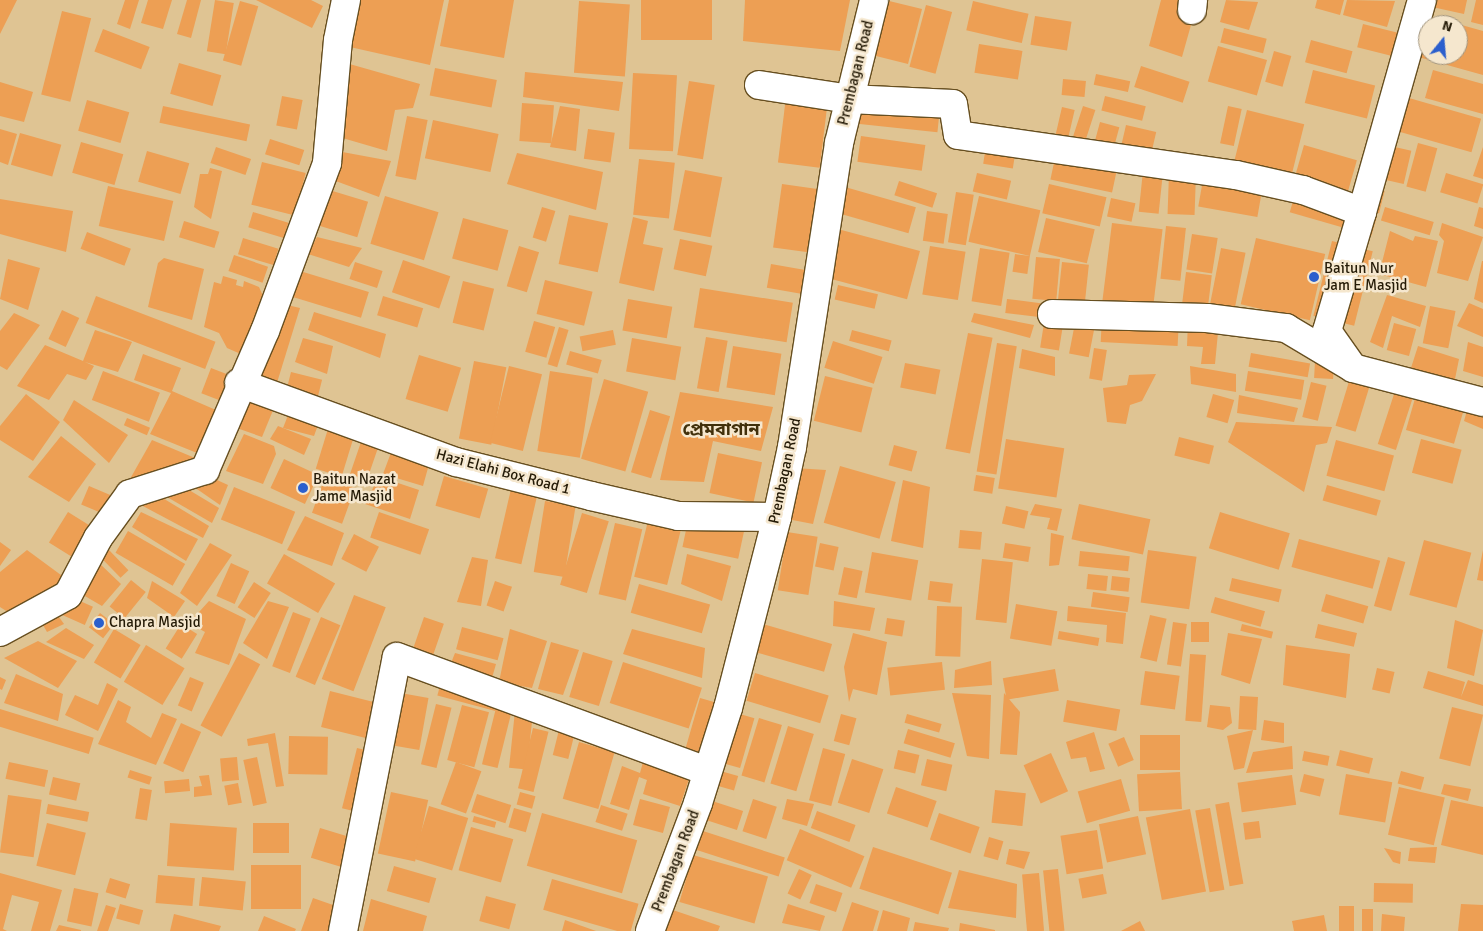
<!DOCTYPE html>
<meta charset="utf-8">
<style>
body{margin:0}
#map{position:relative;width:1483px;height:931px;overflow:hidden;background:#dfc493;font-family:Signika,"Noto Sans Bengali",sans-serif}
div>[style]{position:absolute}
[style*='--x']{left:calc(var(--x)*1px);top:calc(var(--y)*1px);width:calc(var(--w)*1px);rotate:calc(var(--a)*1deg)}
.building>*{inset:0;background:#ed9f54;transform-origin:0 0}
.roads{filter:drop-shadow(1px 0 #674f20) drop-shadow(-1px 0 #674f20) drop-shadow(0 1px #674f20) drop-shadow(0 -1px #674f20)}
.minor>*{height:28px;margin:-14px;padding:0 14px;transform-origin:14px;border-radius:14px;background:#fff}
.dots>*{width:14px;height:14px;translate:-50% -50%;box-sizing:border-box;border:2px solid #f5e7ce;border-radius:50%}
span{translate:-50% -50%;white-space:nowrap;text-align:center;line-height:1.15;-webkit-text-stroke:5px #f5e7ce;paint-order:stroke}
.street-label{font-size:15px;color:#251b07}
.poi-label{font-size:15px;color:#251b07}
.left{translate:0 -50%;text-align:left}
.quarter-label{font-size:18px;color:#41300b;font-weight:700}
.north{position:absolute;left:1418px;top:15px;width:50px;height:50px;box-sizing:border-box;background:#f5e7ce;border:1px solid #a2957e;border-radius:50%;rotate:17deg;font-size:14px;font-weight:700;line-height:20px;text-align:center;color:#251b07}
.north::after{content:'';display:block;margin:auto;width:18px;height:22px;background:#2b5fcd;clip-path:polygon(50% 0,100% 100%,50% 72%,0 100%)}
</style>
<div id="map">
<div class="building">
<i style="clip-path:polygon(0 0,17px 0,0 34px)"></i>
<i style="clip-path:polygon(125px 0,139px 0,130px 29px,117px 24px)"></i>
<i style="clip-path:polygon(148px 0,172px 0,163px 29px,141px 23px)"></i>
<i style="clip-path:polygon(187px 0,201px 0,191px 38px,177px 34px)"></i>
<i style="left:215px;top:0;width:19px;height:52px;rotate:9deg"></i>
<i style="clip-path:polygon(256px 0,311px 0,323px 6px,312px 28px)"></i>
<i style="clip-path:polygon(351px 0,444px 0,430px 65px,341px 45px)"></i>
<i style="clip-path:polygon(449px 0,514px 0,504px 58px,440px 46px)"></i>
<i style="left:641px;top:0;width:71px;height:40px"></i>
<i style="clip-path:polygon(745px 0,850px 0,840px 51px,743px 41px)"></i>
<i style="clip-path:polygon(885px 0,922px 9px,908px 64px,864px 53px)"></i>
<i style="clip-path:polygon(1161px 0,1198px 0,1182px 57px,1149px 46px)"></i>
<i style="clip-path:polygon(1226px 0,1258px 2px,1249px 30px,1220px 22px)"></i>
<i style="clip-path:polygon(1317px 0,1344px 0,1340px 15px,1315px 8px)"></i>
<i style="clip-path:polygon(1347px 0,1395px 1px,1387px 27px,1343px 15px)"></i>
<i style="clip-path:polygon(1424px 0,1467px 0,1464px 14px,1423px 5px)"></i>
<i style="clip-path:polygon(1476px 0,1483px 0,1483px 25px,1471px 22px)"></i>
<i style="left:240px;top:1px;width:19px;height:62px;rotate:16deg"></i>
<i style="left:579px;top:1px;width:51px;height:72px;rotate:4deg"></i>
<i style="left:973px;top:1px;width:57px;height:30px;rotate:13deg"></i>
<i style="left:926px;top:5px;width:27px;height:64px;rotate:15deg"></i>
<i style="left:62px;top:11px;width:30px;height:86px;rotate:14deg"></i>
<i style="clip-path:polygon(evenodd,1415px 12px,1483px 31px,1483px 75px,1404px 53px,1415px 12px,1428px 25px,1458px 25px,1458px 55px,1428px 55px,1428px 25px)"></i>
<i style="left:1035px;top:16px;width:37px;height:29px;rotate:9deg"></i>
<i style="left:1363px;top:24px;width:40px;height:24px;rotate:14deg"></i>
<i style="left:1224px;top:28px;width:44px;height:15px;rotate:14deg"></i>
<i style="left:103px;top:29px;width:50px;height:24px;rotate:21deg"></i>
<i style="left:1311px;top:40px;width:43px;height:23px;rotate:15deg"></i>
<i style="left:979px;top:44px;width:44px;height:29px;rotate:9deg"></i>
<i style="left:1218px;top:46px;width:51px;height:37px;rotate:16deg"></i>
<i style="left:1274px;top:51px;width:18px;height:32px;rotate:16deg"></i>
<i style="left:179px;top:63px;width:44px;height:32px;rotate:16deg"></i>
<i style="clip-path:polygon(346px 63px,420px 84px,413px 108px,395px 110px,387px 151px,339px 137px)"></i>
<i style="left:1141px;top:66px;width:51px;height:22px;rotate:18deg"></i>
<i style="left:435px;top:68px;width:63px;height:28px;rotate:11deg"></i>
<i style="left:1313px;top:70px;width:64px;height:34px;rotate:14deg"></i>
<i style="clip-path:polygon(1433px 70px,1483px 84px,1483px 114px,1425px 98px)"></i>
<i style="clip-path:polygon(525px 72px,623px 82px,619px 111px,523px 97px)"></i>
<i style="left:633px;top:73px;width:44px;height:76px;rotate:3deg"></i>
<i style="left:1096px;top:74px;width:35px;height:11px;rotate:12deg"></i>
<i style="left:1063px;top:79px;width:23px;height:16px;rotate:5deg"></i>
<i style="left:689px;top:81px;width:26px;height:75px;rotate:9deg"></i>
<i style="clip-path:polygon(0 82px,33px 92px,24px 122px,0 116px)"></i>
<i style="left:852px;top:84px;width:90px;height:39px;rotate:6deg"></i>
<i style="left:282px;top:96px;width:21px;height:30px;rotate:11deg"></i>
<i style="left:1105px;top:96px;width:42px;height:15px;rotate:14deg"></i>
<i style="left:786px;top:97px;width:42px;height:66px;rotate:7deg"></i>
<i style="left:1409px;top:98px;width:75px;height:35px;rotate:16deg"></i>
<i style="left:87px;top:100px;width:44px;height:32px;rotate:16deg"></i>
<i style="left:522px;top:103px;width:32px;height:38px;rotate:4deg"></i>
<i style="left:163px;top:106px;width:89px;height:17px;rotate:12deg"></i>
<i style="clip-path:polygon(560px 106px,580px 109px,576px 151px,550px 147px)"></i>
<i style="left:1083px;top:106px;width:13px;height:44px;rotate:18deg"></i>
<i style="left:1228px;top:106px;width:14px;height:38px;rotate:12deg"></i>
<i style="left:1062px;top:107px;width:13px;height:42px;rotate:13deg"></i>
<i style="left:1247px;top:110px;width:59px;height:63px;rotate:14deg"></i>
<i style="left:407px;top:116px;width:21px;height:61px;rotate:11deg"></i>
<i style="left:433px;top:120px;width:67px;height:39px;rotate:12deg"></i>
<i style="left:1100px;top:122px;width:20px;height:32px;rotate:15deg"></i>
<i style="left:1126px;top:125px;width:31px;height:34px;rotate:13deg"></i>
<i style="clip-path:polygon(0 129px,17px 134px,8px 165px,0 162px)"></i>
<i style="left:588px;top:129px;width:27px;height:30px;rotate:8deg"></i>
<i style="left:20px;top:133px;width:43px;height:33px;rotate:16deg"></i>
<i style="left:861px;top:136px;width:65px;height:26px;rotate:8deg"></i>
<i style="left:270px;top:139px;width:36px;height:16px;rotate:18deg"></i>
<i style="left:81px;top:142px;width:44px;height:32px;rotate:16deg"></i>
<i style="left:1418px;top:143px;width:20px;height:45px;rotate:15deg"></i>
<i style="left:1304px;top:145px;width:55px;height:39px;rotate:16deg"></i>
<i style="left:1386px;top:145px;width:26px;height:34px;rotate:13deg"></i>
<i style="left:986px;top:146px;width:30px;height:18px;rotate:9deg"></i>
<i style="left:216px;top:147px;width:37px;height:17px;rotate:19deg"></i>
<i style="clip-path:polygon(1483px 147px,1483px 179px,1473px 176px)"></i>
<i style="left:147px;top:151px;width:44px;height:32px;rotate:16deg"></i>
<i style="clip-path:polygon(337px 151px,391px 161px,379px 197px,333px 180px)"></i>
<i style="clip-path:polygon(517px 153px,603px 172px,596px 210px,507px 184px)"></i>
<i style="left:1055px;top:158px;width:63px;height:22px;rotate:12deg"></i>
<i style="left:639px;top:159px;width:36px;height:56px;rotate:6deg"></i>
<i style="left:262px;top:162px;width:45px;height:44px;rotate:14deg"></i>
<i style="clip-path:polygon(210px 168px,222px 171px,211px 219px,194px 207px,200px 174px,208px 174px)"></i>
<i style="left:685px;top:170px;width:38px;height:61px;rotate:11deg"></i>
<i style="left:1143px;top:171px;width:20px;height:41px;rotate:6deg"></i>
<i style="left:977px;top:173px;width:35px;height:19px;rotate:13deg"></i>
<i style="left:1169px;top:173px;width:27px;height:41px;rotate:2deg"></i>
<i style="left:1446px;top:173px;width:39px;height:20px;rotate:17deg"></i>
<i style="left:1204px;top:174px;width:60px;height:33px;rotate:10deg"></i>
<i style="left:899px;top:181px;width:40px;height:15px;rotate:18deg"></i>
<i style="left:782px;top:184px;width:41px;height:64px;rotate:8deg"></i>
<i style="left:1049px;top:184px;width:59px;height:30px;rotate:13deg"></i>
<i style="left:838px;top:185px;width:81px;height:27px;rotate:16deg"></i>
<i style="left:108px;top:186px;width:67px;height:41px;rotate:13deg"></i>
<i style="left:1373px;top:188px;width:12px;height:23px;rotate:14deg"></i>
<i style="left:326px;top:189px;width:44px;height:37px;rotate:17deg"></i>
<i style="left:956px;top:192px;width:18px;height:51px;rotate:9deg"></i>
<i style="left:1295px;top:194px;width:85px;height:19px;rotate:16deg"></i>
<i style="left:385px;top:196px;width:56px;height:50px;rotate:17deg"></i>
<i style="left:979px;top:196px;width:63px;height:47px;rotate:13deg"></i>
<i style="left:1111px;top:198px;width:25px;height:19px;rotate:12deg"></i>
<i style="clip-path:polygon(0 199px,73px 211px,66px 252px,0 234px)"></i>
<i style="left:542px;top:207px;width:14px;height:32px;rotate:17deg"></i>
<i style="left:1385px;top:207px;width:51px;height:14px;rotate:17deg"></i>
<i style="clip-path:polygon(1479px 207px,1483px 208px,1483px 229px,1474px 226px)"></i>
<i style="left:927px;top:211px;width:21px;height:30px;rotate:8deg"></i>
<i style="left:253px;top:212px;width:37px;height:16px;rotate:17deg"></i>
<i style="left:569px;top:215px;width:40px;height:50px;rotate:12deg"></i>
<i style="clip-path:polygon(633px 217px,648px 221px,643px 244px,663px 248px,654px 291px,619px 283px)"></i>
<i style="left:463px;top:218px;width:47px;height:42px;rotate:15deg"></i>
<i style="left:1046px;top:218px;width:50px;height:35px;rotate:13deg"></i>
<i style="left:184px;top:221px;width:37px;height:17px;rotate:17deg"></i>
<i style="left:1112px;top:223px;width:51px;height:86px;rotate:7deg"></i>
<i style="clip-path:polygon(1442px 223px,1483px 237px,1468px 281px,1437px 273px,1444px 241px,1439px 235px)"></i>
<i style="left:1166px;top:226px;width:20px;height:53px;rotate:6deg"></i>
<i style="left:834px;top:228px;width:89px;height:50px;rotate:15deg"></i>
<i style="clip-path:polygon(1390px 231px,1413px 241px,1415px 236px,1438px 241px,1426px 287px,1379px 274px)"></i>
<i style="left:87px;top:232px;width:47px;height:18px;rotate:21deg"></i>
<i style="left:1192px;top:234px;width:26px;height:36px;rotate:9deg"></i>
<i style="clip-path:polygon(317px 237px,362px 248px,349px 267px,308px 254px)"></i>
<i style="left:243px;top:238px;width:37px;height:17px;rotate:17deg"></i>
<i style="left:1256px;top:238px;width:71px;height:68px;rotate:13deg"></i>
<i style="left:680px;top:239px;width:33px;height:31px;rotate:12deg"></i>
<i style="left:1332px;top:241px;width:42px;height:77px;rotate:14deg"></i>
<i style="left:519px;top:246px;width:21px;height:42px;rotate:17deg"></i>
<i style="left:930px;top:246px;width:36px;height:49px;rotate:9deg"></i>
<i style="left:980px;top:248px;width:30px;height:54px;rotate:9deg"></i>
<i style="left:1221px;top:248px;width:25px;height:62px;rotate:11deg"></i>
<i style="left:1015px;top:254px;width:15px;height:18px;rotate:8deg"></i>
<i style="left:234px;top:255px;width:36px;height:17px;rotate:19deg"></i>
<i style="left:1036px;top:257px;width:24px;height:42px;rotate:5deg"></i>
<i style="clip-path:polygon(164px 258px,204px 269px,192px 320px,148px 307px,158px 263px)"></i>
<i style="clip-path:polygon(8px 259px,40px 268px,28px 310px,0 299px)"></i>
<i style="left:403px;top:260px;width:50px;height:34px;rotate:19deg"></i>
<i style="clip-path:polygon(1482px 261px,1483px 261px,1483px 303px,1474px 299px)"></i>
<i style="left:355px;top:262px;width:29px;height:18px;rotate:18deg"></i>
<i style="left:1062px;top:262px;width:27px;height:41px;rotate:6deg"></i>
<i style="left:771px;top:264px;width:42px;height:24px;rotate:10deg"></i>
<i style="left:300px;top:271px;width:72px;height:27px;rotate:17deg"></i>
<i style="left:1186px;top:272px;width:26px;height:36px;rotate:7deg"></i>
<i style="clip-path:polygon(223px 276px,237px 280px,236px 285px,243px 287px,244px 281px,259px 287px,263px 296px,243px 355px,227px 348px,219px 333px,204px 327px,214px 282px,221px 284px)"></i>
<i style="left:545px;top:280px;width:49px;height:35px;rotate:14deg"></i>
<i style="left:463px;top:281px;width:32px;height:43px;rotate:14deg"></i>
<i style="left:838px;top:285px;width:41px;height:15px;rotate:13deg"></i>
<i style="left:700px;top:288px;width:94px;height:40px;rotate:9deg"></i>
<i style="clip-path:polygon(1387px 295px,1426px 306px,1420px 327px,1392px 316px,1383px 348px,1370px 342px)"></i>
<i style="left:96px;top:296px;width:128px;height:29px;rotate:21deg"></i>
<i style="left:383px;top:296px;width:42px;height:20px;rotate:17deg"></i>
<i style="left:628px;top:299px;width:45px;height:32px;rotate:10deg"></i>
<i style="left:1007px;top:299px;width:34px;height:14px;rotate:7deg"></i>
<i style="clip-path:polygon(1469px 303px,1483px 309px,1483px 337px,1457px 326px)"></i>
<i style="clip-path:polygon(283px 304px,300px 308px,276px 386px,253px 379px)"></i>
<i style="left:1430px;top:306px;width:26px;height:38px;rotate:11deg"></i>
<i style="left:62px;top:310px;width:19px;height:32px;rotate:25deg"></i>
<i style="clip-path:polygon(314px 312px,386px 334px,380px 358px,308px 330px)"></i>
<i style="clip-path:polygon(14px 313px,40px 325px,7px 370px,0 366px,0 331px)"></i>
<i style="clip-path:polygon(974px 313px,1034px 325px,1030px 338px,971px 322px)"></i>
<i style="left:1045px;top:317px;width:19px;height:31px;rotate:9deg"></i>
<i style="left:1102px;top:317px;width:77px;height:25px;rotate:3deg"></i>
<i style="left:534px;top:321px;width:22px;height:32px;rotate:16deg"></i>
<i style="clip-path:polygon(1188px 321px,1219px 322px,1215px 364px,1201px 364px,1203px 347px,1187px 346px)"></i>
<i style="left:1075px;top:323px;width:20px;height:31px;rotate:11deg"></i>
<i style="left:1394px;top:323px;width:23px;height:28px;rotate:15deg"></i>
<i style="left:559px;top:327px;width:10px;height:39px;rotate:17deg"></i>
<i style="clip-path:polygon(95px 330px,132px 342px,118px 372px,85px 362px,94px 366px,86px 380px,67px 374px,49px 400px,17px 386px,45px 345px,83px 361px)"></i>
<i style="left:613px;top:330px;width:15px;height:34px;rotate:79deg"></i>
<i style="left:852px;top:330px;width:41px;height:11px;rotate:15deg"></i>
<i style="left:968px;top:333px;width:25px;height:118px;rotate:11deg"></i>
<i style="left:706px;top:337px;width:22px;height:52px;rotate:10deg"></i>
<i style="clip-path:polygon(303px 338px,333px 346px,327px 374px,295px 362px)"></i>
<i style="left:632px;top:338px;width:50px;height:34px;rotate:10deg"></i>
<i style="left:833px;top:341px;width:52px;height:28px;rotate:18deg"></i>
<i style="left:1316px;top:342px;width:19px;height:36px;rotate:3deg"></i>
<i style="clip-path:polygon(1468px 342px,1483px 347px,1483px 377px,1463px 371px)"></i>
<i style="left:997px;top:343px;width:20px;height:130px;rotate:9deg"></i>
<i style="left:733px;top:346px;width:49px;height:42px;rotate:9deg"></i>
<i style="clip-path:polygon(1418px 346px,1459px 359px,1454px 384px,1411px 368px)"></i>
<i style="left:1094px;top:348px;width:13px;height:31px;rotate:9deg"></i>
<i style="clip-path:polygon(1022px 349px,1055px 357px,1055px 376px,1019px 368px)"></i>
<i style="left:570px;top:351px;width:33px;height:14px;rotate:16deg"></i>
<i style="left:1251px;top:353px;width:60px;height:14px;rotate:10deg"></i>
<i style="clip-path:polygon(143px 354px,181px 368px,172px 391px,216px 410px,197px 453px,150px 434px,171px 393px,134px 380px)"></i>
<i style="left:419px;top:355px;width:44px;height:46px;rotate:17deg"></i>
<i style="left:474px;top:361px;width:33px;height:79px;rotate:11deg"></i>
<i style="left:905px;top:363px;width:36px;height:25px;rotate:11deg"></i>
<i style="left:509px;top:366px;width:34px;height:79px;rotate:14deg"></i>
<i style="clip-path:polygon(1190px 366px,1236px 374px,1236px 392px,1191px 384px)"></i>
<i style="left:211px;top:368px;width:25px;height:27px;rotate:21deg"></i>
<i style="left:103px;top:371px;width:61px;height:31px;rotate:21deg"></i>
<i style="left:550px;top:371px;width:43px;height:81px;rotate:9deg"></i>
<i style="left:1248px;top:371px;width:57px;height:20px;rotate:9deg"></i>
<i style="left:291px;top:372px;width:32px;height:19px;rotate:14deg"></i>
<i style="clip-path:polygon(1156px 374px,1142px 401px,1130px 405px,1126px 424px,1107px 422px,1103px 388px,1127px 385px,1129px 375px)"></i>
<i style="left:1351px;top:375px;width:21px;height:53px;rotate:17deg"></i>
<i style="left:825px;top:376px;width:49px;height:46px;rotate:14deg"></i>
<i style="left:604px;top:379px;width:46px;height:83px;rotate:16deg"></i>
<i style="left:1420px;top:381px;width:50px;height:51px;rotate:16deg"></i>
<i style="left:1311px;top:382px;width:16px;height:36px;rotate:14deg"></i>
<i style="left:1396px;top:388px;width:19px;height:59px;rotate:18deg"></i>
<i style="clip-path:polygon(1473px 389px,1483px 392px,1483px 429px,1464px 421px)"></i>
<i style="clip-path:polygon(680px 392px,773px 407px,761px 451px,713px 441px,704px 482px,660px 480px)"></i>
<i style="clip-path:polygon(26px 394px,60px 422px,33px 461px,0 440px,0 426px)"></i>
<i style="clip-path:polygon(246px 394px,276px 403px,262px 437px,231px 426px)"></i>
<i style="left:1213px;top:394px;width:22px;height:24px;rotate:16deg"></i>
<i style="clip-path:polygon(1239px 395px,1298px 408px,1294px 422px,1237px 413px)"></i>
<i style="clip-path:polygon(74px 400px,128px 435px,109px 463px,63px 420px)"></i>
<i style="clip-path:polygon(292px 405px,322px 414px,314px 436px,283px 428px)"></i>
<i style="left:650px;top:410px;width:21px;height:65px;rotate:17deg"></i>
<i style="left:127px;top:418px;width:25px;height:8px;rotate:23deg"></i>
<i style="left:331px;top:419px;width:27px;height:52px;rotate:17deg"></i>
<i style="clip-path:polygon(1236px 422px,1332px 427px,1327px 443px,1316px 445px,1304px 492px,1228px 442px)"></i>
<i style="clip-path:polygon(278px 426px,311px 439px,304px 455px,270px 439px)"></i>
<i style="clip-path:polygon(244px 434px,274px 446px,276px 454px,263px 484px,226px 471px)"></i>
<i style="clip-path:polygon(398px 434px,431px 457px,423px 486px,383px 474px)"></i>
<i style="clip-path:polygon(61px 436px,96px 464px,69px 502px,28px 477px)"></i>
<i style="left:1179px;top:437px;width:36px;height:19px;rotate:14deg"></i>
<i style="left:1006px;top:439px;width:59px;height:50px;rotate:9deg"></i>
<i style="left:1421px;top:439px;width:42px;height:35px;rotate:15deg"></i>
<i style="clip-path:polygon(152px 440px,195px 458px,186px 470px,165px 477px,130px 479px)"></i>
<i style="left:1336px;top:440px;width:60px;height:37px;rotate:15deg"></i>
<i style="left:361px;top:442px;width:18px;height:34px;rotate:19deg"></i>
<i style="left:894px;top:445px;width:24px;height:21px;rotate:15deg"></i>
<i style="left:718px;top:453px;width:45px;height:41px;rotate:12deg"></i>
<i style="left:284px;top:459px;width:38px;height:32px;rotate:25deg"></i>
<i style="left:840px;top:466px;width:58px;height:59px;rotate:16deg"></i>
<i style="clip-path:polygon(795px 468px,826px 470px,813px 524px,782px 518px)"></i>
<i style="clip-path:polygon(206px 475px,228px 485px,220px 505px,194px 487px)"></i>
<i style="left:976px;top:475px;width:19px;height:16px;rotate:9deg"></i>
<i style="left:444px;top:476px;width:46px;height:31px;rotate:16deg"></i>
<i style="left:325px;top:477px;width:32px;height:38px;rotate:20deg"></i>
<i style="clip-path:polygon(389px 480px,419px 490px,410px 519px,365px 504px,376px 482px,388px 485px)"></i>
<i style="clip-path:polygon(903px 480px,930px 487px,923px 548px,891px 541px)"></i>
<i style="left:1327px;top:485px;width:56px;height:16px;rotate:16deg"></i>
<i style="left:89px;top:486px;width:25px;height:20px;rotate:23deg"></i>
<i style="left:234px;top:487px;width:66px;height:35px;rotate:22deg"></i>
<i style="left:511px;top:489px;width:27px;height:71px;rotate:13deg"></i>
<i style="clip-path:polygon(189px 490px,219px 508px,212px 523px,167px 497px)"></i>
<i style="clip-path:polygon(161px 497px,209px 526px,203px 538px,141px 505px)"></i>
<i style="left:545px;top:501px;width:31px;height:72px;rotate:9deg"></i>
<i style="left:653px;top:501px;width:34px;height:78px;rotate:14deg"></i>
<i style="left:692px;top:502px;width:57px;height:46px;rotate:12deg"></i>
<i style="clip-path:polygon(1035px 504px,1062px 509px,1057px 531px,1047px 529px,1050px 518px,1030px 515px)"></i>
<i style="left:1079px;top:504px;width:73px;height:36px;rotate:12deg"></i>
<i style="left:1006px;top:506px;width:23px;height:18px;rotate:13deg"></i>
<i style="left:68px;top:512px;width:26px;height:36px;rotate:32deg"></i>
<i style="clip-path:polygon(141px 512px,198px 539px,186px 561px,132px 527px)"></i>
<i style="left:379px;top:512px;width:53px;height:27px;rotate:19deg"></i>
<i style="left:1220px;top:512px;width:73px;height:38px;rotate:17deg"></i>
<i style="left:582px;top:513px;width:28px;height:75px;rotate:17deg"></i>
<i style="clip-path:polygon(305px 516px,344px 533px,332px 566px,287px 550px)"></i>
<i style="left:615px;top:523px;width:28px;height:73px;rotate:13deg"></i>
<i style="left:960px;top:530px;width:22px;height:18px;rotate:5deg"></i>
<i style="left:128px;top:531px;width:66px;height:25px;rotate:30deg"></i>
<i style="left:787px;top:532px;width:31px;height:59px;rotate:9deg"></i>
<i style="clip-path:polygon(1051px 533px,1064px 536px,1059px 565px,1049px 566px)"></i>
<i style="left:354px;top:534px;width:28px;height:28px;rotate:27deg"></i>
<i style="left:1299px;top:539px;width:84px;height:29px;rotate:15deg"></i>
<i style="left:1424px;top:540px;width:49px;height:57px;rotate:15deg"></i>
<i style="clip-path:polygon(0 542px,11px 550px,0 566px)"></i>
<i style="clip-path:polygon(210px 543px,232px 555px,197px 606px,180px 593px)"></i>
<i style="left:820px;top:543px;width:19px;height:24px;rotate:12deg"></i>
<i style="left:1005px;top:543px;width:26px;height:15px;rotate:9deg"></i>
<i style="clip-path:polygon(27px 550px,65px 578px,51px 592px,11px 614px,0 607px,0 572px)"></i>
<i style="left:109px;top:550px;width:28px;height:11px;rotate:46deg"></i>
<i style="left:1148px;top:550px;width:49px;height:53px;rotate:8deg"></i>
<i style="clip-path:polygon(1483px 550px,1483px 581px,1477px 580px)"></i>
<i style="left:1080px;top:551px;width:50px;height:15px;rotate:6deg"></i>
<i style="left:872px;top:552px;width:47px;height:41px;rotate:10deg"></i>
<i style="left:284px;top:554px;width:59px;height:34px;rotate:30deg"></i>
<i style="clip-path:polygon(687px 554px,731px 566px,722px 601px,681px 584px)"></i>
<i style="clip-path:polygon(472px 557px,488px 560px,481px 606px,457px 602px)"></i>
<i style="left:1388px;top:557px;width:18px;height:51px;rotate:16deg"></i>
<i style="left:982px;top:559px;width:31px;height:61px;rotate:6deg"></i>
<i style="clip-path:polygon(98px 562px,121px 584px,102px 606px,78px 592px)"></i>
<i style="left:231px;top:563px;width:20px;height:36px;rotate:24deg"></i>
<i style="left:844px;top:567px;width:19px;height:28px;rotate:12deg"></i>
<i style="left:1088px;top:574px;width:20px;height:15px;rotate:6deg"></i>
<i style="left:1112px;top:576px;width:18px;height:14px;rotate:6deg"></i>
<i style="left:1232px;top:578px;width:51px;height:13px;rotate:13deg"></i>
<i style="left:131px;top:580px;width:19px;height:34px;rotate:39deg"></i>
<i style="clip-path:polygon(152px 581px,185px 601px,174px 617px,147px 598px)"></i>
<i style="left:495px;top:581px;width:18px;height:26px;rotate:19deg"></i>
<i style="left:930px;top:581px;width:23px;height:19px;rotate:7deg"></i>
<i style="left:254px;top:582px;width:20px;height:30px;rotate:33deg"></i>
<i style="left:639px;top:584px;width:74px;height:30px;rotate:16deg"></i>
<i style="left:1093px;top:592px;width:37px;height:15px;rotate:8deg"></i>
<i style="left:1326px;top:594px;width:44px;height:18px;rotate:16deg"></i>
<i style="left:354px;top:595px;width:34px;height:90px;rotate:21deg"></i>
<i style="left:71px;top:597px;width:24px;height:20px;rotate:24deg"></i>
<i style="left:1215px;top:597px;width:52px;height:16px;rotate:16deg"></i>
<i style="clip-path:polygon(209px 601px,246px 619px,229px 665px,195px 653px,205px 632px,189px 623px)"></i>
<i style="clip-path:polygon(268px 601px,289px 607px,267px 659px,243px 643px)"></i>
<i style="clip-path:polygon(834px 601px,875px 608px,870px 631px,833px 626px)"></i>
<i style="left:1016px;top:604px;width:42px;height:35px;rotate:10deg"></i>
<i style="left:937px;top:606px;width:25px;height:50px;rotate:2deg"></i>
<i style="clip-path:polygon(1068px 606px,1126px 613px,1123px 644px,1106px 642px,1107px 625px,1067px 621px)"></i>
<i style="clip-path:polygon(54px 610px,64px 624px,47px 632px,39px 618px)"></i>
<i style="left:293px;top:612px;width:19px;height:58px;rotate:21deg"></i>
<i style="left:100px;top:613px;width:18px;height:18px;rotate:38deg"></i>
<i style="left:1150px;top:615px;width:17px;height:44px;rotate:13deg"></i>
<i style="left:321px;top:617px;width:21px;height:65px;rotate:23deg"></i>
<i style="left:424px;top:617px;width:21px;height:47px;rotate:19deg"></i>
<i style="left:887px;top:618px;width:18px;height:16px;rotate:9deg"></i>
<i style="clip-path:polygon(1455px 620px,1483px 630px,1474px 676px,1447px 668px)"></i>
<i style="left:1173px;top:622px;width:14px;height:43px;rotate:8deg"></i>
<i style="left:1191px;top:622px;width:18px;height:20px"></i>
<i style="left:759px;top:623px;width:76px;height:29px;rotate:16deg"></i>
<i style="left:181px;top:624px;width:19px;height:29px;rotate:32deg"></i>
<i style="left:1242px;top:624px;width:32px;height:7px;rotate:14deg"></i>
<i style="left:1318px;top:624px;width:40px;height:14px;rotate:13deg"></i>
<i style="left:462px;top:627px;width:43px;height:23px;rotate:15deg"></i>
<i style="clip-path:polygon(66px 628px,94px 645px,84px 659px,46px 642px)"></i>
<i style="left:114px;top:629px;width:31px;height:39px;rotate:31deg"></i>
<i style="clip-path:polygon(510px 629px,547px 641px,532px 688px,499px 682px)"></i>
<i style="clip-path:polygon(632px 629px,705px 648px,702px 678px,623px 654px)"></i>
<i style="left:1059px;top:631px;width:41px;height:8px;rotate:10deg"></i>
<i style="clip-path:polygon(853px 633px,887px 642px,877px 695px,853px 689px,849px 702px,844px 667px)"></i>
<i style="clip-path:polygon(1228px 633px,1262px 639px,1250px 684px,1221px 675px)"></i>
<i style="clip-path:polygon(38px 641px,77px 661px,58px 688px,4px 658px)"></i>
<i style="clip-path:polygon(551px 642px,579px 650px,563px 695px,538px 689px)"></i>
<i style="left:146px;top:645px;width:45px;height:43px;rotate:31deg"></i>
<i style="clip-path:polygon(1286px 645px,1350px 654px,1346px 698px,1283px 685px)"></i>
<i style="left:583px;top:652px;width:31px;height:47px;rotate:17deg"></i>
<i style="left:239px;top:653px;width:24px;height:82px;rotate:28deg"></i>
<i style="clip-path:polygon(455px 653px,496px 664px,492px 678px,449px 668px)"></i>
<i style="left:1190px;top:654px;width:16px;height:67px;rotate:4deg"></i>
<i style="clip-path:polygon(991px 661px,992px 685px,954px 688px,955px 670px)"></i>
<i style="left:623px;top:662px;width:83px;height:43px;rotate:18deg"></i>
<i style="left:942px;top:662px;width:28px;height:55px;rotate:84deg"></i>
<i style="left:1377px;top:668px;width:18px;height:22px;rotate:13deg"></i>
<i style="left:1055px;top:669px;width:22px;height:53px;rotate:80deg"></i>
<i style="left:1145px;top:671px;width:35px;height:34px;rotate:8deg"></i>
<i style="clip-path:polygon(1428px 671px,1465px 682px,1461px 697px,1468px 680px,1483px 685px,1483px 706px,1423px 688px)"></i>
<i style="left:755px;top:673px;width:77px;height:29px;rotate:17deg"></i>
<i style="clip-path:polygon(16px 674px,63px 694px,58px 721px,4px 703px)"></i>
<i style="clip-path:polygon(0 677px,6px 680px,2px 690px,0 689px)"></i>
<i style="left:190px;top:677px;width:15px;height:31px;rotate:23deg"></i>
<i style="left:441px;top:682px;width:60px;height:14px;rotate:15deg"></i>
<i style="clip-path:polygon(107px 683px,118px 689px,98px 731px,65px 715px,75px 695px,98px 705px)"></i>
<i style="left:330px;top:691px;width:46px;height:37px;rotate:14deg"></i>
<i style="left:395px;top:692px;width:34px;height:53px;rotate:10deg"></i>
<i style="clip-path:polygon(952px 693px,991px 695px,989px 759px,967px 756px)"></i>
<i style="clip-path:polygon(1004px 693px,1020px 712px,1017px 755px,1000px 754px)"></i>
<i style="left:1240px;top:696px;width:18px;height:33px;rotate:3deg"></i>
<i style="left:700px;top:698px;width:22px;height:52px;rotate:16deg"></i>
<i style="clip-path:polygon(118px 700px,131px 707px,126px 722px,151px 738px,162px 713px,177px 719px,156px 765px,98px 744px)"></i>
<i style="left:1067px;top:700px;width:54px;height:22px;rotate:10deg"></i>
<i style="left:436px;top:704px;width:16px;height:62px;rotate:14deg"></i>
<i style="left:497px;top:704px;width:16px;height:62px;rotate:14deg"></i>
<i style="left:462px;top:705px;width:28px;height:57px;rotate:15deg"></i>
<i style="clip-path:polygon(1210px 705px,1230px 707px,1232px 723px,1223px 730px,1207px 727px)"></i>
<i style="left:1452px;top:707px;width:32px;height:53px;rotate:14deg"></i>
<i style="left:0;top:709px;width:98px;height:17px;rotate:17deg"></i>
<i style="left:515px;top:711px;width:18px;height:57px;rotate:6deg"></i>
<i style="left:740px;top:714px;width:15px;height:52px;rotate:16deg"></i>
<i style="left:841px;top:714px;width:16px;height:28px;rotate:15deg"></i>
<i style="left:907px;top:714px;width:36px;height:9px;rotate:16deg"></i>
<i style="left:759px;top:718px;width:24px;height:60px;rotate:17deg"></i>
<i style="clip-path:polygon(1264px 720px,1284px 723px,1284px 743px,1261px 740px)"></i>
<i style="left:181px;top:723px;width:22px;height:44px;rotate:24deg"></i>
<i style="left:560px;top:726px;width:16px;height:30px;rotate:14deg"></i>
<i style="left:788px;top:726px;width:27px;height:60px;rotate:17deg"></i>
<i style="left:533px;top:728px;width:16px;height:62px;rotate:14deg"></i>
<i style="left:908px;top:729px;width:49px;height:15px;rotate:17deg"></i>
<i style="clip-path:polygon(1253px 730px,1244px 768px,1234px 770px,1227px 736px)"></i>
<i style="clip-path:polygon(1094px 732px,1105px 769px,1090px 772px,1086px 757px,1071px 759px,1066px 742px)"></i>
<i style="clip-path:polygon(275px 733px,284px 786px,276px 787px,268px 743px,248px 746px,247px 739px)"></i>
<i style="left:1140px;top:735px;width:40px;height:35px"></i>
<i style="left:289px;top:736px;width:39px;height:38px;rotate:1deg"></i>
<i style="left:1124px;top:737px;width:25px;height:17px;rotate:67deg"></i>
<i style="left:579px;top:742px;width:37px;height:59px;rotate:16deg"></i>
<i style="clip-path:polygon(1292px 746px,1293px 769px,1246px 773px,1253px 752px)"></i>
<i style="left:357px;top:748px;width:16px;height:62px;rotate:14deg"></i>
<i style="left:823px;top:748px;width:23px;height:54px;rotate:15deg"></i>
<i style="left:898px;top:750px;width:22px;height:19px;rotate:13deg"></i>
<i style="left:1340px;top:750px;width:34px;height:16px;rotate:14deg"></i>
<i style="left:1304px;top:751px;width:26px;height:10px;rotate:11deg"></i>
<i style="left:1051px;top:753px;width:42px;height:30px;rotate:66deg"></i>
<i style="clip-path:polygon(645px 755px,692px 770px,680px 806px,643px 794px,647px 780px,639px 777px,629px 810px,610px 804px,622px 766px,640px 773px)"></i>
<i style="left:237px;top:757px;width:23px;height:17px;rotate:85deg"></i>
<i style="left:257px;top:757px;width:47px;height:14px;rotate:78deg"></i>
<i style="left:852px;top:759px;width:33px;height:46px;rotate:18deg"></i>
<i style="left:927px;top:759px;width:26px;height:27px;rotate:13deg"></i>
<i style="left:9px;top:762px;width:40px;height:17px;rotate:12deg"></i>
<i style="left:456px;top:762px;width:27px;height:45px;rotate:20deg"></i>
<i style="left:130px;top:770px;width:23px;height:8px;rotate:18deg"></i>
<i style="left:717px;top:770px;width:22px;height:15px;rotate:16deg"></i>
<i style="left:1401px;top:771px;width:24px;height:13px;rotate:15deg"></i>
<i style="left:1180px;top:772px;width:37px;height:43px;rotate:87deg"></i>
<i style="left:1304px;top:774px;width:21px;height:18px;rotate:14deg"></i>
<i style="left:1346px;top:774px;width:47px;height:41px;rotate:10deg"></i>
<i style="clip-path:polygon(209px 775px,212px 795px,194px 797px,194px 787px,202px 786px,199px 776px)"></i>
<i style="left:1292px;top:775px;width:30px;height:55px;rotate:82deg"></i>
<i style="left:53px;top:777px;width:28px;height:18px;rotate:13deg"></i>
<i style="left:189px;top:779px;width:12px;height:25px;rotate:85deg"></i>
<i style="left:1121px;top:779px;width:33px;height:45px;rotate:74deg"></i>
<i style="left:238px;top:783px;width:20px;height:14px;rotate:79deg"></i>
<i style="clip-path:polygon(1444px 784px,1471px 789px,1468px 801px,1441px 794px)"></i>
<i style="left:896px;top:787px;width:43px;height:28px;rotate:19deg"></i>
<i style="left:1399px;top:787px;width:47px;height:49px;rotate:13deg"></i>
<i style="left:140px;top:788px;width:12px;height:31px;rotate:9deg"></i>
<i style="left:995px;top:790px;width:31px;height:33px;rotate:6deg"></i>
<i style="left:391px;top:792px;width:38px;height:63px;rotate:12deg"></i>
<i style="left:520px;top:792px;width:16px;height:13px;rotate:15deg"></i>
<i style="left:477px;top:794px;width:36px;height:19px;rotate:18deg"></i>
<i style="left:8px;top:795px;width:34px;height:58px;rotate:8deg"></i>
<i style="left:640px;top:799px;width:31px;height:27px;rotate:15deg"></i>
<i style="left:706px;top:799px;width:39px;height:20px;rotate:18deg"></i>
<i style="left:753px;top:799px;width:25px;height:34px;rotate:18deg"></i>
<i style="clip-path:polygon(787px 799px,814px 804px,807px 826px,782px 819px)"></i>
<i style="clip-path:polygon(1451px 800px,1483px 807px,1483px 855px,1441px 845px)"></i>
<i style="left:1229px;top:802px;width:83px;height:14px;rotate:80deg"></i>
<i style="left:48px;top:804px;width:42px;height:10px;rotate:11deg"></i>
<i style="left:601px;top:805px;width:28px;height:18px;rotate:18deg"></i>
<i style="left:429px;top:806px;width:41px;height:55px;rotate:17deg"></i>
<i style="left:514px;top:808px;width:18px;height:20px;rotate:16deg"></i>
<i style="left:1210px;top:808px;width:83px;height:15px;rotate:80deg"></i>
<i style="left:1190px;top:809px;width:84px;height:45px;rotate:79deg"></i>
<i style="left:817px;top:811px;width:41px;height:18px;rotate:20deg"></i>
<i style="left:542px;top:813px;width:99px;height:55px;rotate:16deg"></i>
<i style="left:939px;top:813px;width:43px;height:28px;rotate:19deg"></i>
<i style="left:474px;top:816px;width:23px;height:6px;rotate:15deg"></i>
<i style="left:1138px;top:816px;width:39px;height:40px;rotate:78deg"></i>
<i style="left:1259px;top:821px;width:17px;height:16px;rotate:83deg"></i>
<i style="left:47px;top:823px;width:40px;height:44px;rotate:14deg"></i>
<i style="left:170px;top:823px;width:67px;height:43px;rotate:4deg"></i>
<i style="left:289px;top:823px;width:30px;height:36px;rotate:90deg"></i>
<i style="left:471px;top:827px;width:44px;height:45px;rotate:16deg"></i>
<i style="left:320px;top:828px;width:38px;height:31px;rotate:17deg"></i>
<i style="left:800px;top:829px;width:70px;height:34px;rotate:23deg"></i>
<i style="left:1097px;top:830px;width:39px;height:37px;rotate:81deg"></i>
<i style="left:703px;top:831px;width:86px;height:20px;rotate:18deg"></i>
<i style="left:989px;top:837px;width:15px;height:20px;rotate:16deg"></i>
<i style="left:873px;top:847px;width:83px;height:44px;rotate:18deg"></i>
<i style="clip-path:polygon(1437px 847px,1435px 863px,1408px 861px,1410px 848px)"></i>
<i style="clip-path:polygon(1384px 848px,1401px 852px,1400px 864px,1393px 862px)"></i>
<i style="clip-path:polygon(1009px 849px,1030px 852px,1024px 869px,1006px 864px)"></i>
<i style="left:693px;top:855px;width:78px;height:49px;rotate:16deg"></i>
<i style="left:251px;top:865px;width:50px;height:44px"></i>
<i style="left:394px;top:866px;width:44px;height:26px;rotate:16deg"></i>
<i style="left:799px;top:869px;width:14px;height:27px;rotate:25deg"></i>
<i style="left:1058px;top:869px;width:62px;height:15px;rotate:84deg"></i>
<i style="clip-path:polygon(959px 870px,1017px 884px,1016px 918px,948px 908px)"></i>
<i style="clip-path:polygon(0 873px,62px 890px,50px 931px,31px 931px,39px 902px,12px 895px,3px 929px,7px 931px,0 931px)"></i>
<i style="left:1039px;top:873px;width:58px;height:17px;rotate:85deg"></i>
<i style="left:1103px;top:874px;width:20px;height:25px;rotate:79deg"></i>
<i style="left:158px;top:875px;width:37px;height:28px;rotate:5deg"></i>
<i style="left:202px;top:877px;width:44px;height:29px;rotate:6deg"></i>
<i style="left:110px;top:878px;width:21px;height:15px;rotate:17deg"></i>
<i style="left:552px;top:879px;width:90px;height:32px;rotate:16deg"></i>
<i style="left:1374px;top:883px;width:39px;height:19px;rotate:1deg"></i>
<i style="left:816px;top:884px;width:28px;height:20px;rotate:19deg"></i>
<i style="left:74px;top:888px;width:25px;height:34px;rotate:12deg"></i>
<i style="left:486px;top:896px;width:31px;height:26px;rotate:15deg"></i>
<i style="clip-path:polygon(313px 898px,333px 905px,338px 931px,301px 931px)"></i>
<i style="clip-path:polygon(371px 899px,427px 916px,423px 931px,363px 931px)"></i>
<i style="clip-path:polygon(852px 902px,879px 911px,873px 931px,842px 931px)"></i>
<i style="left:120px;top:904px;width:24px;height:15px;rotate:15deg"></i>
<i style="clip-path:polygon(788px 904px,825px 916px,820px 931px,782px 923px)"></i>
<i style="clip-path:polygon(1461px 904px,1483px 905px,1483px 931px,1458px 931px)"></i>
<i style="clip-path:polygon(106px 905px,116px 908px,108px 931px,97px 931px)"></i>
<i style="left:1339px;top:906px;width:15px;height:25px"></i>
<i style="clip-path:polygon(667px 908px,720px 926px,718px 931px,660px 931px)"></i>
<i style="left:1362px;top:909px;width:11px;height:22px"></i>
<i style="clip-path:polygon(883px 910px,910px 918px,907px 931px,877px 931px)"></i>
<i style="clip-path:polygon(174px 914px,221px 926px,219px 931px,170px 931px)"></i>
<i style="clip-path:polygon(1382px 914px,1405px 917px,1404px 931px,1381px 931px)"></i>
<i style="clip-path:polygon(1324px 915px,1327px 931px,1294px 931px,1292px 921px)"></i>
<i style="clip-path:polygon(264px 916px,296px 929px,295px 931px,258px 931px)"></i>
<i style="clip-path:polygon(565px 920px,596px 931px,562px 931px)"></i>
<i style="clip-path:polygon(1140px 921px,1145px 931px,1121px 931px)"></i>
<i style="clip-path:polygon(915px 922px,949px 928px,948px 931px,913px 931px)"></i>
<i style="clip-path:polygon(960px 923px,995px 930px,995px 931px,959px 931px)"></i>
<i style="clip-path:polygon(59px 925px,81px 930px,81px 931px,56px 931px)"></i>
</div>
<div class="roads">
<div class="minor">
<i style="--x:1192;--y:10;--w:10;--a:-84"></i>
<i style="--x:759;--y:85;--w:91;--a:8.8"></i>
<i style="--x:849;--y:99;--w:104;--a:2.8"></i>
<i style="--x:953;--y:104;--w:31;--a:81"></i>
<i style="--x:958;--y:135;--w:281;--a:8.2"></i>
<i style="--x:1236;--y:175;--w:69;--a:12.6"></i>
<i style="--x:1303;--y:190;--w:63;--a:20.4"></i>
<i style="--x:1362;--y:212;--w:124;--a:106.4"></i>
<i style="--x:1327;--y:331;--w:45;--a:54.9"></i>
<i style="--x:1362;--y:212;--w:220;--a:-74.2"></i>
<i style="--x:1052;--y:314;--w:155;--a:1.5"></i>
<i style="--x:1207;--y:318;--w:80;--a:7.2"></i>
<i style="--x:1286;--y:328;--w:78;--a:30.8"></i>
<i style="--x:1353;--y:368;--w:134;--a:14.7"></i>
<i style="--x:239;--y:383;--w:231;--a:20"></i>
<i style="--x:456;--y:462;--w:139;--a:14.1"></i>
<i style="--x:591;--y:496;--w:89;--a:12.9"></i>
<i style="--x:678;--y:516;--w:99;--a:0.6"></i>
<i style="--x:0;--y:632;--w:77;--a:-28.6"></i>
<i style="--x:68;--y:595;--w:64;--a:-62.2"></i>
<i style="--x:98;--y:538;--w:54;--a:-54"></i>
<i style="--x:130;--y:494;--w:79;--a:-17.7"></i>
<i style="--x:205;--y:470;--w:151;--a:-66.7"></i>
<i style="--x:265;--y:331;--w:179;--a:-69.7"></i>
<i style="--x:327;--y:163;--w:123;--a:-84.9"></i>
<i style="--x:338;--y:40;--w:41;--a:-78.7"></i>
<i style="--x:343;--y:931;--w:279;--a:-78.9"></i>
<i style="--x:397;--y:657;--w:330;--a:20.2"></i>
<i style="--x:650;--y:931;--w:137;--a:-69.4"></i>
<i style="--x:698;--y:803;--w:100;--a:-72.5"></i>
<i style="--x:728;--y:708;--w:197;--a:-75.6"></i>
<i style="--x:777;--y:517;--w:72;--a:-77.9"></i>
<i style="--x:792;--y:447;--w:308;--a:-81.2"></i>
<i style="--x:839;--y:143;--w:147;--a:-76.2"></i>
</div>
</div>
<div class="dots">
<i style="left:1314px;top:277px;background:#2b5fcd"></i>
<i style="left:303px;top:488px;background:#2b5fcd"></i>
<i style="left:99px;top:623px;background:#2b5fcd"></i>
</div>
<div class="street-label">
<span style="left:856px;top:73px;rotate:-76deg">Prembagan Road</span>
<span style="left:785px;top:471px;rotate:-78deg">Prembagan Road</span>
<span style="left:503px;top:472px;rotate:15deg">Hazi Elahi Box Road 1</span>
<span style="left:676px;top:861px;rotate:-69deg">Prembagan Road</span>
</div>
<div class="poi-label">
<span class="left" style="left:1324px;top:277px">Baitun Nur<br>Jam E Masjid</span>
<span class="left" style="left:313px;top:488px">Baitun Nazat<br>Jame Masjid</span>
<span class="left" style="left:109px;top:623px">Chapra Masjid</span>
</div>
<div class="quarter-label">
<span style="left:721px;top:429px">প্রেমবাগান</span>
</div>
<div class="north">N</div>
</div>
